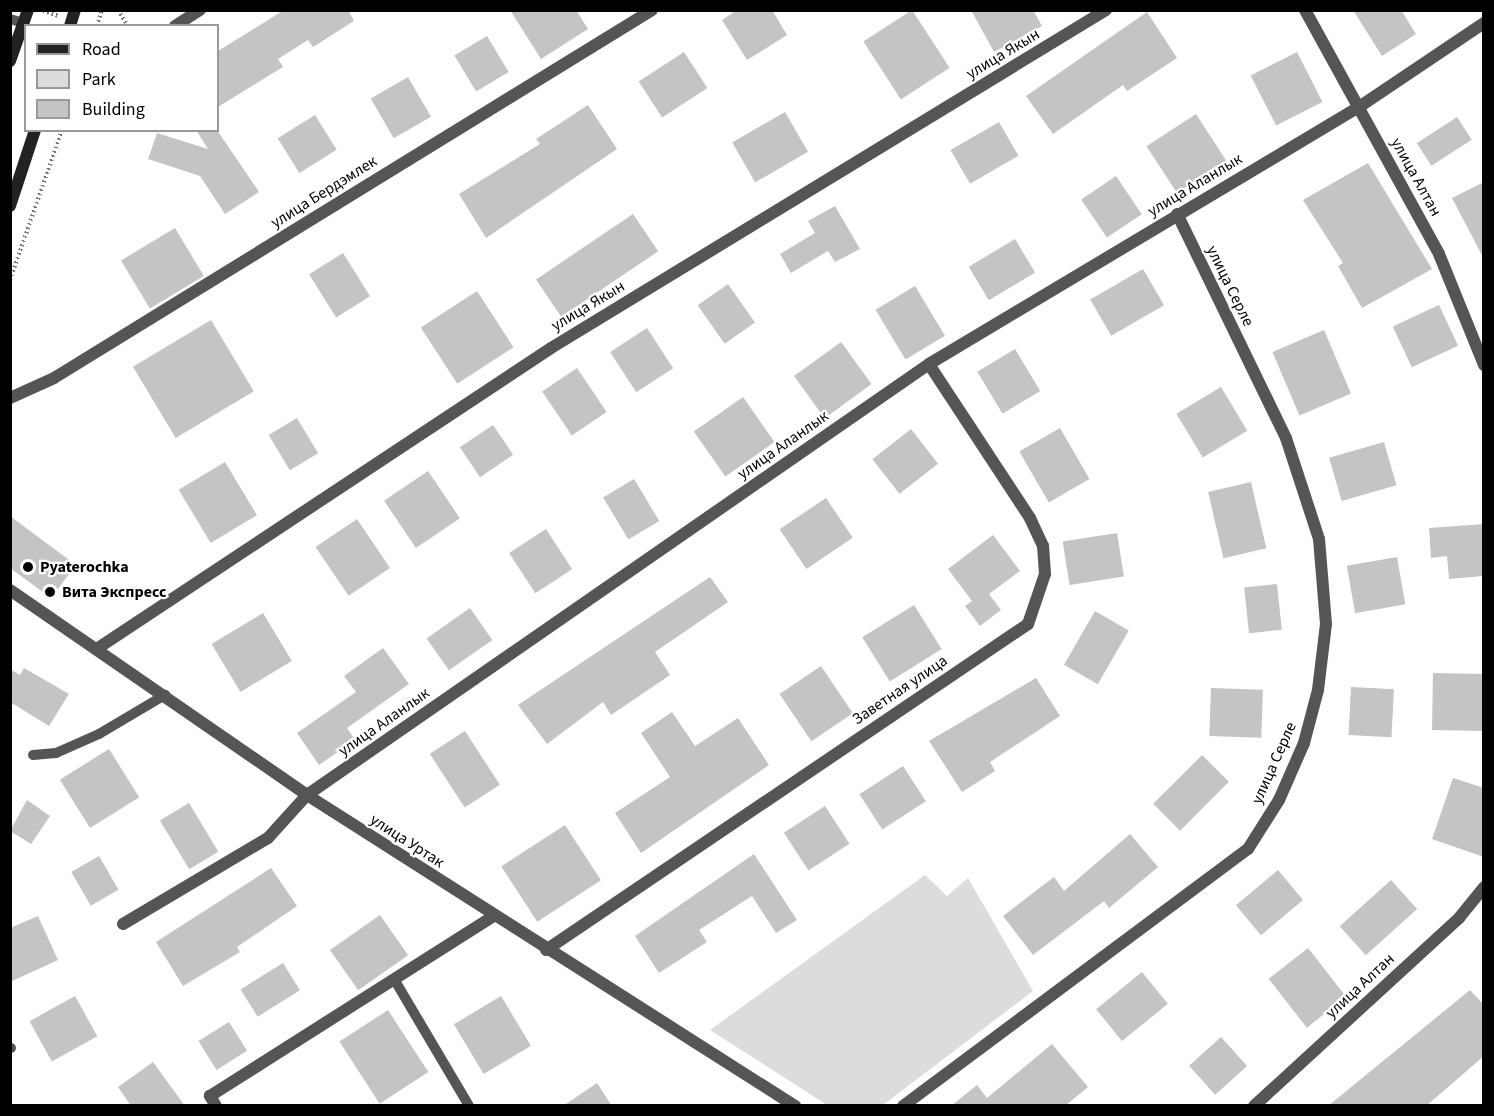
<!DOCTYPE html>
<meta charset="utf-8">
<style>
body{margin:0}
#map{position:relative;width:1494px;height:1116px;overflow:hidden;background:#fff;font-family:"Source Sans 3",sans-serif}
div>[style]{position:absolute}
[style*='--x']{left:calc(var(--x)*1px);top:calc(var(--y)*1px);width:calc(var(--w)*1px);rotate:calc(var(--a)*1deg)}
.green>*{inset:0;background:#dcdcdc}
.building>*{inset:0;background:#c4c4c4;transform-origin:0 0}
.path>*{height:4px;margin-top:-2px;transform-origin:0;background:repeating-linear-gradient(90deg,#777 0 1.5px,transparent 0 4.5px)}
.lane>*{height:10px;margin:-5px;padding:0 5px;transform-origin:5px;border-radius:5px;background:#555}
.street>*{height:12px;margin:-6px;padding:0 6px;transform-origin:6px;border-radius:6px;background:#555}
.secondary>*{height:12px;margin:-6px;padding:0 6px;transform-origin:6px;border-radius:6px;background:#222}
.dots>*{width:16px;height:16px;translate:-50% -50%;box-sizing:border-box;border:3px solid #fff;border-radius:50%}
span{translate:-50% -50%;white-space:nowrap;text-align:center;line-height:1.15;-webkit-text-stroke:4.5px #fff;paint-order:stroke}
.street-label{font-size:16px;color:#000}
.poi-label{font-size:16px;color:#000;font-weight:700}
.left{translate:0 -50%;text-align:left}
.frame{position:absolute;inset:0;border:12px solid #000;pointer-events:none}
.legend{position:absolute;left:24px;top:24px;width:195px;height:108px;box-sizing:border-box;background:#fff;border:2px solid #999;margin:0;padding:8px 10px;list-style:none;font-size:18px;color:#000}
.legend li{display:flex;align-items:center;gap:12px;height:30px}
.legend b{width:30px;border:2px solid #999}
</style>
<div id="map">
<div class="green">
<i style="clip-path:polygon(925px 875px,947px 896px,968px 878px,1033px 991px,883px 1105px,827px 1105px,710px 1030px)"></i>
</div>
<div class="building">
<i style="clip-path:polygon(284px 10px,348px 10px,354px 21px,313px 47px,308px 40px,278px 59px,283px 67px,218px 107px,218px 51px)"></i>
<i style="clip-path:polygon(510px 10px,576px 10px,588px 29px,541px 59px)"></i>
<i style="clip-path:polygon(737px 10px,772px 10px,787px 35px,747px 60px,722px 20px)"></i>
<i style="left:912px;top:10px;width:69px;height:58px;rotate:57deg"></i>
<i style="clip-path:polygon(971px 10px,1033px 10px,1042px 26px,994px 52px)"></i>
<i style="clip-path:polygon(1353px 10px,1401px 10px,1416px 34px,1382px 56px)"></i>
<i style="clip-path:polygon(1147px 12px,1177px 58px,1127px 91px,1123px 85px,1053px 134px,1026px 96px)"></i>
<i style="left:487px;top:36px;width:42px;height:38px;rotate:59deg"></i>
<i style="left:684px;top:52px;width:43px;height:54px;rotate:57deg"></i>
<i style="left:1297px;top:52px;width:56px;height:52px;rotate:63deg"></i>
<i style="left:408px;top:77px;width:46px;height:43px;rotate:60deg"></i>
<i style="clip-path:polygon(588px 105px,617px 149px,486px 238px,459px 194px,540px 144px,536px 139px)"></i>
<i style="left:785px;top:112px;width:46px;height:61px;rotate:60deg"></i>
<i style="left:1196px;top:114px;width:56px;height:59px;rotate:57deg"></i>
<i style="left:315px;top:115px;width:41px;height:44px;rotate:58deg"></i>
<i style="left:1457px;top:117px;width:27px;height:48px;rotate:57deg"></i>
<i style="left:999px;top:122px;width:39px;height:56px;rotate:60deg"></i>
<i style="clip-path:polygon(196px 130px,217px 130px,259px 192px,225px 214px,200px 176px,148px 159px,157px 133px,208px 149px)"></i>
<i style="clip-path:polygon(1368px 163px,1432px 269px,1362px 308px,1338px 266px,1343px 263px,1303px 200px)"></i>
<i style="left:1116px;top:176px;width:46px;height:42px;rotate:56deg"></i>
<i style="clip-path:polygon(1484px 182px,1484px 259px,1452px 198px)"></i>
<i style="clip-path:polygon(835px 206px,860px 249px,835px 262px,828px 251px,791px 273px,780px 254px,815px 233px,808px 221px)"></i>
<i style="left:633px;top:214px;width:45px;height:117px;rotate:56deg"></i>
<i style="left:175px;top:228px;width:56px;height:63px;rotate:59deg"></i>
<i style="left:1015px;top:239px;width:39px;height:54px;rotate:59deg"></i>
<i style="left:343px;top:253px;width:51px;height:40px;rotate:58deg"></i>
<i style="left:1143px;top:269px;width:42px;height:61px;rotate:60deg"></i>
<i style="left:728px;top:284px;width:47px;height:37px;rotate:55deg"></i>
<i style="left:915px;top:286px;width:58px;height:46px;rotate:59deg"></i>
<i style="left:477px;top:291px;width:67px;height:67px;rotate:57deg"></i>
<i style="left:1439px;top:305px;width:45px;height:51px;rotate:65deg"></i>
<i style="left:211px;top:320px;width:83px;height:91px;rotate:59deg"></i>
<i style="left:647px;top:328px;width:48px;height:44px;rotate:57deg"></i>
<i style="left:1324px;top:330px;width:69px;height:56px;rotate:67deg"></i>
<i style="left:841px;top:342px;width:52px;height:58px;rotate:54deg"></i>
<i style="left:1015px;top:349px;width:49px;height:44px;rotate:59deg"></i>
<i style="left:577px;top:368px;width:53px;height:42px;rotate:56deg"></i>
<i style="left:1221px;top:387px;width:51px;height:52px;rotate:59deg"></i>
<i style="left:743px;top:397px;width:55px;height:60px;rotate:55deg"></i>
<i style="left:297px;top:418px;width:41px;height:33px;rotate:59deg"></i>
<i style="left:493px;top:425px;width:36px;height:40px;rotate:56deg"></i>
<i style="left:1060px;top:428px;width:59px;height:47px;rotate:60deg"></i>
<i style="left:911px;top:429px;width:44px;height:49px;rotate:52deg"></i>
<i style="left:1384px;top:442px;width:45px;height:57px;rotate:74deg"></i>
<i style="left:225px;top:462px;width:62px;height:54px;rotate:59deg"></i>
<i style="left:428px;top:471px;width:57px;height:53px;rotate:56deg"></i>
<i style="left:634px;top:479px;width:49px;height:36px;rotate:59deg"></i>
<i style="left:1251px;top:482px;width:68px;height:44px;rotate:77deg"></i>
<i style="left:826px;top:498px;width:48px;height:56px;rotate:56deg"></i>
<i style="clip-path:polygon(10px 516px,76px 565px,51px 598px,10px 568px)"></i>
<i style="left:357px;top:519px;width:59px;height:50px;rotate:56deg"></i>
<i style="clip-path:polygon(1484px 524px,1484px 576px,1449px 579px,1447px 556px,1431px 558px,1429px 528px)"></i>
<i style="left:546px;top:529px;width:48px;height:44px;rotate:57deg"></i>
<i style="left:1117px;top:533px;width:44px;height:55px;rotate:81deg"></i>
<i style="clip-path:polygon(993px 535px,1020px 571px,989px 594px,1001px 610px,980px 626px,965px 606px,972px 601px,948px 569px)"></i>
<i style="left:1397px;top:557px;width:48px;height:51px;rotate:80deg"></i>
<i style="clip-path:polygon(710px 577px,728px 602px,655px 652px,670px 675px,611px 715px,603px 702px,547px 744px,518px 705px)"></i>
<i style="left:1277px;top:584px;width:46px;height:33px;rotate:84deg"></i>
<i style="left:914px;top:605px;width:52px;height:61px;rotate:58deg"></i>
<i style="left:470px;top:608px;width:39px;height:53px;rotate:55deg"></i>
<i style="left:1095px;top:611px;width:39px;height:62px;rotate:30deg"></i>
<i style="left:263px;top:613px;width:56px;height:60px;rotate:59deg"></i>
<i style="clip-path:polygon(383px 648px,409px 684px,347px 728px,355px 740px,319px 765px,297px 733px,356px 692px,344px 676px)"></i>
<i style="left:821px;top:666px;width:57px;height:50px;rotate:56deg"></i>
<i style="clip-path:polygon(24px 668px,69px 694px,49px 726px,10px 702px,10px 669px,20px 675px)"></i>
<i style="left:1433px;top:673px;width:51px;height:57px;rotate:1deg"></i>
<i style="clip-path:polygon(1036px 678px,1060px 716px,990px 762px,995px 771px,962px 792px,929px 741px)"></i>
<i style="left:1351px;top:687px;width:43px;height:48px;rotate:3deg"></i>
<i style="left:1211px;top:688px;width:52px;height:48px;rotate:2deg"></i>
<i style="clip-path:polygon(672px 712px,695px 746px,738px 718px,769px 765px,641px 853px,615px 813px,670px 777px,641px 733px)"></i>
<i style="left:465px;top:731px;width:64px;height:42px;rotate:57deg"></i>
<i style="left:109px;top:749px;width:57px;height:58px;rotate:58deg"></i>
<i style="left:1202px;top:755px;width:38px;height:69px;rotate:45deg"></i>
<i style="left:903px;top:766px;width:42px;height:52px;rotate:57deg"></i>
<i style="clip-path:polygon(1453px 778px,1484px 788px,1484px 857px,1432px 839px)"></i>
<i style="clip-path:polygon(27px 800px,50px 816px,31px 844px,10px 831px)"></i>
<i style="left:189px;top:803px;width:57px;height:34px;rotate:59deg"></i>
<i style="left:825px;top:806px;width:45px;height:49px;rotate:57deg"></i>
<i style="left:565px;top:825px;width:66px;height:76px;rotate:57deg"></i>
<i style="clip-path:polygon(1130px 834px,1158px 867px,1109px 908px,1104px 901px,1033px 955px,1003px 916px,1054px 877px,1064px 891px)"></i>
<i style="clip-path:polygon(754px 854px,797px 920px,776px 933px,752px 896px,699px 930px,707px 942px,659px 973px,635px 936px)"></i>
<i style="left:99px;top:856px;width:39px;height:32px;rotate:60deg"></i>
<i style="clip-path:polygon(271px 868px,297px 906px,237px 947px,240px 952px,183px 986px,156px 942px)"></i>
<i style="left:1278px;top:870px;width:39px;height:55px;rotate:50deg"></i>
<i style="left:1391px;top:880px;width:39px;height:69px;rotate:48deg"></i>
<i style="left:380px;top:915px;width:49px;height:61px;rotate:55deg"></i>
<i style="clip-path:polygon(38px 916px,58px 960px,10px 982px,10px 928px)"></i>
<i style="left:1308px;top:948px;width:62px;height:50px;rotate:52deg"></i>
<i style="left:283px;top:963px;width:32px;height:50px;rotate:58deg"></i>
<i style="left:1142px;top:972px;width:41px;height:59px;rotate:51deg"></i>
<i style="clip-path:polygon(1470px 990px,1484px 1005px,1484px 1056px,1426px 1106px,1328px 1106px)"></i>
<i style="left:75px;top:996px;width:46px;height:52px;rotate:61deg"></i>
<i style="left:501px;top:996px;width:58px;height:55px;rotate:59deg"></i>
<i style="left:388px;top:1010px;width:74px;height:58px;rotate:57deg"></i>
<i style="left:229px;top:1022px;width:34px;height:36px;rotate:58deg"></i>
<i style="left:1221px;top:1037px;width:39px;height:43px;rotate:48deg"></i>
<i style="clip-path:polygon(1052px 1044px,1088px 1087px,1065px 1106px,951px 1106px,977px 1085px,987px 1098px)"></i>
<i style="clip-path:polygon(153px 1062px,185px 1106px,131px 1106px,118px 1087px)"></i>
<i style="clip-path:polygon(597px 1083px,612px 1106px,563px 1106px)"></i>
</div>
<div class="path">
<i style="--x:118;--y:10;--w:19;--a:58"></i>
<i style="--x:43;--y:11;--w:17;--a:17"></i>
<i style="--x:97;--y:26;--w:17;--a:-73"></i>
<i style="--x:10;--y:280;--w:159;--a:-70.9"></i>
</div>
<div class="lane">
<i style="--x:10;--y:19;--w:14;--a:17"></i>
<i style="--x:33;--y:755;--w:23;--a:-5"></i>
<i style="--x:56;--y:753;--w:47;--a:-23.8"></i>
<i style="--x:99;--y:734;--w:77;--a:-30.6"></i>
<i style="--x:394;--y:979;--w:147;--a:59.4"></i>
<i style="--x:10;--y:1048;--w:1;--a:0"></i>
</div>
<div class="street">
<i style="--x:1305;--y:10;--w:278;--a:61.2"></i>
<i style="--x:1439;--y:254;--w:120;--a:67.9"></i>
<i style="--x:175;--y:26;--w:30;--a:-33"></i>
<i style="--x:10;--y:398;--w:48;--a:-24.4"></i>
<i style="--x:54;--y:378;--w:702;--a:-31.61"></i>
<i style="--x:10;--y:590;--w:361;--a:34.6"></i>
<i style="--x:307;--y:795;--w:579;--a:32.51"></i>
<i style="--x:98;--y:648;--w:543;--a:-33.51"></i>
<i style="--x:551;--y:348;--w:650;--a:-31.34"></i>
<i style="--x:123;--y:924;--w:169;--a:-30.7"></i>
<i style="--x:268;--y:838;--w:58;--a:-47.8"></i>
<i style="--x:307;--y:795;--w:757;--a:-34.72"></i>
<i style="--x:929;--y:364;--w:501;--a:-30.87"></i>
<i style="--x:1359;--y:107;--w:151;--a:-33.9"></i>
<i style="--x:546;--y:950;--w:582;--a:-34.07"></i>
<i style="--x:1028;--y:624;--w:53;--a:-71.2"></i>
<i style="--x:1045;--y:574;--w:28;--a:-94"></i>
<i style="--x:1043;--y:546;--w:31;--a:-115"></i>
<i style="--x:1030;--y:518;--w:184;--a:-123.3"></i>
<i style="--x:216;--y:1106;--w:12;--a:-121"></i>
<i style="--x:210;--y:1096;--w:336;--a:-32.4"></i>
<i style="--x:903;--y:1106;--w:430;--a:-36.7"></i>
<i style="--x:1248;--y:849;--w:58;--a:-57.7"></i>
<i style="--x:1279;--y:800;--w:62;--a:-66.3"></i>
<i style="--x:1304;--y:743;--w:55;--a:-75.2"></i>
<i style="--x:1318;--y:690;--w:66;--a:-83.1"></i>
<i style="--x:1326;--y:624;--w:85;--a:-94.7"></i>
<i style="--x:1319;--y:539;--w:106;--a:-108.1"></i>
<i style="--x:1286;--y:438;--w:249;--a:-115.9"></i>
<i style="--x:1254;--y:1106;--w:278;--a:-42.5"></i>
<i style="--x:1459;--y:918;--w:40;--a:-51"></i>
</div>
<div class="secondary">
<i style="--x:70;--y:26;--w:17;--a:-73"></i>
<i style="--x:10;--y:61;--w:54;--a:-70.6"></i>
<i style="--x:10;--y:206;--w:80;--a:-71.8"></i>
</div>
<div class="dots">
<i style="left:28px;top:567px;background:#000"></i>
<i style="left:50px;top:592px;background:#000"></i>
</div>
<div class="street-label">
<span style="left:1003px;top:54px;rotate:-31deg">улица Якын</span>
<span style="left:1416px;top:177px;rotate:61deg">улица Алтан</span>
<span style="left:1195px;top:185px;rotate:-31deg">улица Аланлык</span>
<span style="left:324px;top:192px;rotate:-32deg">улица Бердэмлек</span>
<span style="left:1230px;top:286px;rotate:64deg">улица Серле</span>
<span style="left:588px;top:306px;rotate:-31deg">улица Якын</span>
<span style="left:783px;top:445px;rotate:-35deg">улица Аланлык</span>
<span style="left:900px;top:690px;rotate:-34deg">Заветная улица</span>
<span style="left:384px;top:722px;rotate:-35deg">улица Аланлык</span>
<span style="left:1274px;top:763px;rotate:-66deg">улица Серле</span>
<span style="left:407px;top:841px;rotate:33deg">улица Уртак</span>
<span style="left:1360px;top:986px;rotate:-43deg">улица Алтан</span>
</div>
<div class="poi-label">
<span class="left" style="left:40px;top:567px">Pyaterochka</span>
<span class="left" style="left:62px;top:592px">Вита Экспресс</span>
</div>
<div class="frame"></div>
<ul class="legend">
<li><b style="height:8px;background:#222"></b>Road</li>
<li><b style="height:16px;background:#dcdcdc"></b>Park</li>
<li><b style="height:16px;background:#c4c4c4"></b>Building</li>
</ul>
</div>
